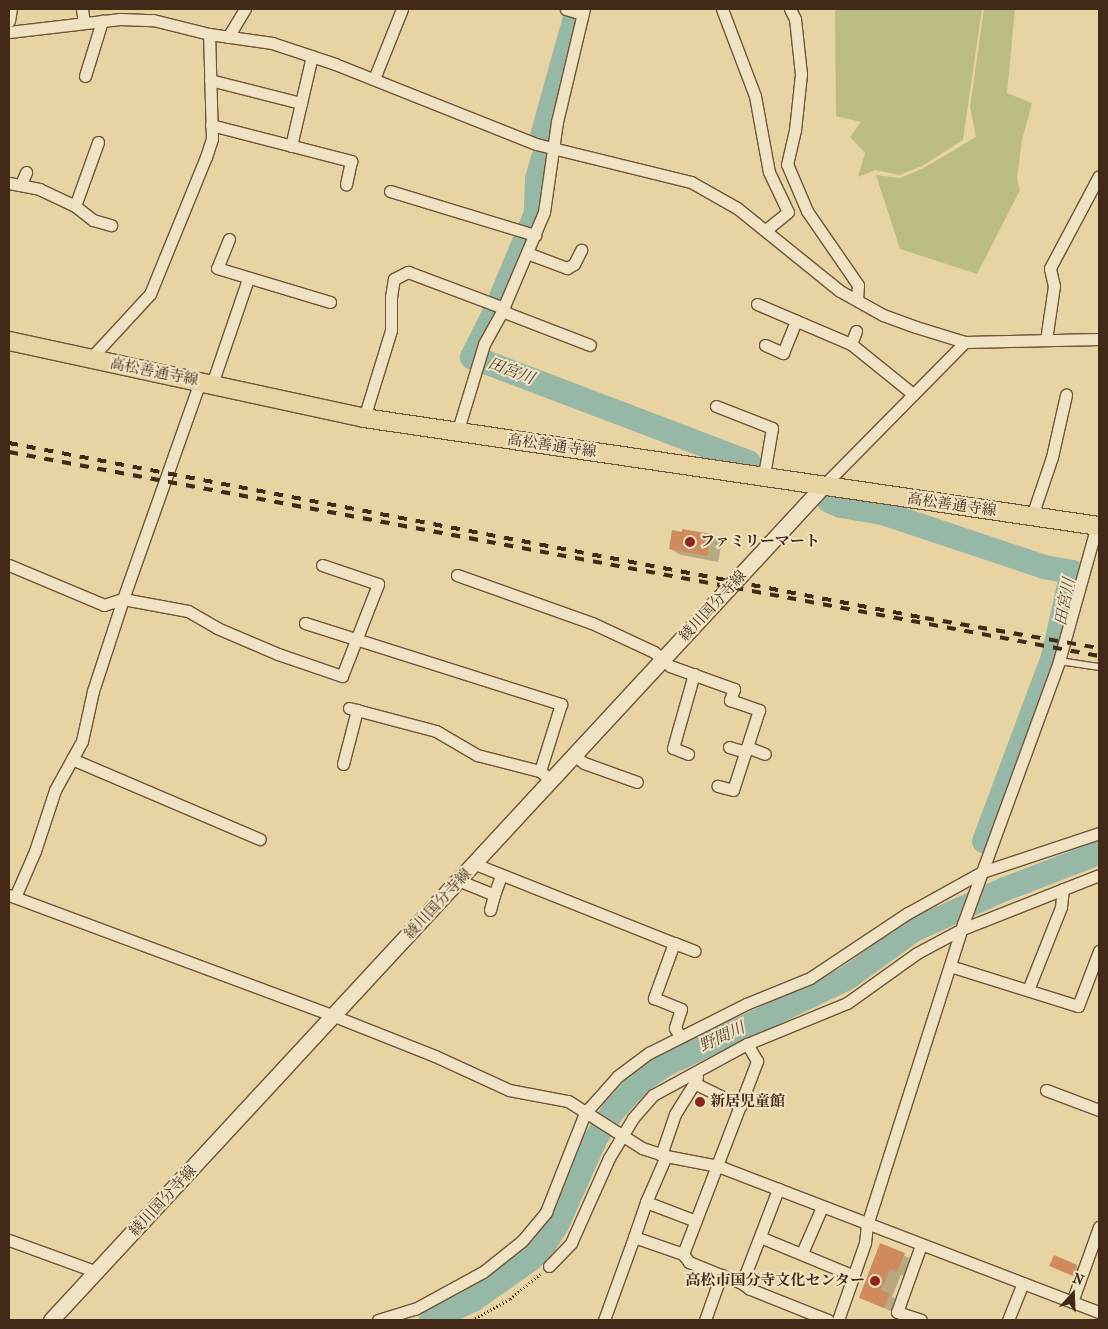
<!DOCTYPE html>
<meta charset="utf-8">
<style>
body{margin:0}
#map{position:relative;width:1108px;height:1329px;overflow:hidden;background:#e8d4a2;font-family:"IM FELL French Canon","Noto Serif JP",serif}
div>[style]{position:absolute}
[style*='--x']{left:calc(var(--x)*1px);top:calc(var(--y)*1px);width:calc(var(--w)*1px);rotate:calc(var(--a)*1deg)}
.green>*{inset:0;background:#babc82}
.shadow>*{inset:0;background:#0003}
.river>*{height:24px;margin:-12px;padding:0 12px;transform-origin:12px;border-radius:12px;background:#97b8a7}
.building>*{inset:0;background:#cf8b5d;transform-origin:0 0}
.path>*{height:2.5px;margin-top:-1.25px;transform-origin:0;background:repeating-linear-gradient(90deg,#432917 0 1px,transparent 0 3.5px)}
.roads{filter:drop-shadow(1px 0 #6c543a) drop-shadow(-1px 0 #6c543a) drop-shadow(0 1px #6c543a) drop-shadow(0 -1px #6c543a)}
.lane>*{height:5.5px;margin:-2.75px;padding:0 2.75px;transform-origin:2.75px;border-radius:2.75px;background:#f0e3c3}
.street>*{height:11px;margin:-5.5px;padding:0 5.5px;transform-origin:5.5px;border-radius:5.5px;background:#f0e3c3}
.secondary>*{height:15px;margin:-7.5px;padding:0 7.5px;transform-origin:7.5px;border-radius:7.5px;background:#f0e3c3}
.primary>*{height:18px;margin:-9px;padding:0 9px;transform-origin:9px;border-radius:9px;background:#e8d4a2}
.rail>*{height:4px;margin-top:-2px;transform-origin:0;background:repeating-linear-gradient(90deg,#432917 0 9px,transparent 0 18px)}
.dots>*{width:14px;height:14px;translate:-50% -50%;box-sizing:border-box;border:2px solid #f0e3c3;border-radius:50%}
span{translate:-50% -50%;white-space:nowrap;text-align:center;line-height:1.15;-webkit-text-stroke:4px #f0e3c3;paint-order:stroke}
.street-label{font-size:15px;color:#432917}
.poi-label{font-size:15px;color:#432917;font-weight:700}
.left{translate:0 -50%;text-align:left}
.right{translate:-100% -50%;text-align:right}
.water-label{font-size:16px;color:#544634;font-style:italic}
.frame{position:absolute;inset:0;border:10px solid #432917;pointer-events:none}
.north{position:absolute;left:1048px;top:1269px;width:50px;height:50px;-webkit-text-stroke:4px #f0e3c3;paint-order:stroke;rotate:20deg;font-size:14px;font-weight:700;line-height:20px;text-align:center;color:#432917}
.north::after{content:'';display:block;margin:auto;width:18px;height:22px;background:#432917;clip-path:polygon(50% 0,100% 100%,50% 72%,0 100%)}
</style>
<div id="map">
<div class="green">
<i style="clip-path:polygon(835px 9px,982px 9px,963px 140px,922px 166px,900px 175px,875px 170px,858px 177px,865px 153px,850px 137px,861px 122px,836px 116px)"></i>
<i style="clip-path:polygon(984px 9px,1015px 9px,1007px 93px,1032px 103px,1022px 140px,1017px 178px,1020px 190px,977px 274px,900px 249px,876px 175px,900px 178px,922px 169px,976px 137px,970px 107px)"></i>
</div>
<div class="shadow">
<i style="clip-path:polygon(683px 530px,711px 536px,722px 542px,718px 562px,681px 555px,670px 549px)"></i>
<i style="clip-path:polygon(881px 1245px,916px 1261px,909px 1278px,901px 1275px,892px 1297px,900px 1301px,895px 1313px,860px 1297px)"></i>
<i style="clip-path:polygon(1076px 1266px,1083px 1270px,1081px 1279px,1059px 1269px)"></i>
</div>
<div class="river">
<i style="--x:542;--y:136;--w:123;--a:-74.4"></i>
<i style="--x:543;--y:158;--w:22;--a:106"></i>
<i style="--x:537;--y:179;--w:34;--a:92"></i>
<i style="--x:536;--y:213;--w:104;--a:112.6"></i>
<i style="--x:496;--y:309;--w:54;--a:116.6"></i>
<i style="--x:472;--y:357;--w:296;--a:20.8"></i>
<i style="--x:829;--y:501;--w:13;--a:23"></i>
<i style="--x:841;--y:506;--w:43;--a:9.5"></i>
<i style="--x:883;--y:513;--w:170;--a:18.5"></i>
<i style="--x:1044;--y:567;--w:28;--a:10"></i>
<i style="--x:1072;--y:572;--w:87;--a:102.6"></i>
<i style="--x:1053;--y:657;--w:197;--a:110.5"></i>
<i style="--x:431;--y:1320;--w:47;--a:-25.5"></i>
<i style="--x:473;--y:1300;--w:70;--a:-35.1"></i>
<i style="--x:530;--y:1260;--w:22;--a:-47"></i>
<i style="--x:545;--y:1244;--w:22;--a:-58"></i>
<i style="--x:557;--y:1225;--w:93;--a:-65.9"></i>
<i style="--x:595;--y:1140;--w:36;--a:-58"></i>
<i style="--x:614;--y:1110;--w:40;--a:-47"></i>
<i style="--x:641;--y:1081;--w:29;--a:-34"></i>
<i style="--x:665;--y:1065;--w:200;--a:-25.4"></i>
<i style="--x:846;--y:979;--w:84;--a:-35.8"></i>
<i style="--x:914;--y:930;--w:100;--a:-24.3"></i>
<i style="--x:1005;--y:889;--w:101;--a:-21"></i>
</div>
<div class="building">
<i style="clip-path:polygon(682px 529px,711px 534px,707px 556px,669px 549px,672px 530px,682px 532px)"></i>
<i style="clip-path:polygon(880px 1243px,905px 1253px,897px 1272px,890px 1269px,881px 1290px,890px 1294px,884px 1308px,859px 1298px)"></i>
<i style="left:1054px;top:1255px;width:25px;height:12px;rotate:23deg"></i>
</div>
<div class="path">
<i style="--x:472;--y:1320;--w:43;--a:-28.9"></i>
<i style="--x:510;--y:1299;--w:39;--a:-40"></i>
</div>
<div class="roads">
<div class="lane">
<i style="--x:1059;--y:661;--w:40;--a:8.5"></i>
</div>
<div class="street">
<i style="--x:82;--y:9;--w:14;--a:82"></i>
<i style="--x:566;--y:9;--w:17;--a:17"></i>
<i style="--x:722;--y:9;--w:93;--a:69.2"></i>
<i style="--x:755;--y:96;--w:77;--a:79.6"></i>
<i style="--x:769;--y:172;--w:44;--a:64.6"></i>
<i style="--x:788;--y:212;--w:28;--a:141"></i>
<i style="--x:790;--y:9;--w:11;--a:63"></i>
<i style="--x:795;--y:19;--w:55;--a:83.8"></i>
<i style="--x:801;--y:74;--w:56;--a:96.1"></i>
<i style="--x:795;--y:130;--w:35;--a:103"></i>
<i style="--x:787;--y:164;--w:51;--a:66.9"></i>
<i style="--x:807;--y:211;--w:90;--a:55.4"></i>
<i style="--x:858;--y:285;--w:15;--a:94"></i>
<i style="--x:9;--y:21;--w:12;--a:-81"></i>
<i style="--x:9;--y:32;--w:112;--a:-6.7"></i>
<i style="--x:120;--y:19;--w:33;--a:2"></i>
<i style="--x:153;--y:20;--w:58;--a:14"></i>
<i style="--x:209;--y:34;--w:64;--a:8.1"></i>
<i style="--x:272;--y:43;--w:66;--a:18.4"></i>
<i style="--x:335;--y:64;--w:216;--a:21.7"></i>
<i style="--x:536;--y:144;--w:160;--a:13.8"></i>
<i style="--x:691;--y:182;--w:53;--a:29.5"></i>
<i style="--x:737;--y:208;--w:132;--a:38.9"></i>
<i style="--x:840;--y:291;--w:49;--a:29.2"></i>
<i style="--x:883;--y:315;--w:35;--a:20"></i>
<i style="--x:916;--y:327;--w:51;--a:17"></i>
<i style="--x:965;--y:342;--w:134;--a:-1.3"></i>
<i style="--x:228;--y:37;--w:33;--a:-59"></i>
<i style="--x:85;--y:76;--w:58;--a:-72.8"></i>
<i style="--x:374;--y:79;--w:75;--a:-68.2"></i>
<i style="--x:210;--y:80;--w:94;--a:14.2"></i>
<i style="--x:211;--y:125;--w:145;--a:14.4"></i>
<i style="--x:351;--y:161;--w:24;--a:102"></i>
<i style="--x:291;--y:146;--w:92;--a:-76.9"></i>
<i style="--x:9;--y:183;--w:31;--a:11"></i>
<i style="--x:39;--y:189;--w:40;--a:25"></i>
<i style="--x:75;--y:206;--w:23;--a:38"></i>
<i style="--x:93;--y:220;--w:19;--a:16"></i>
<i style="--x:21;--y:184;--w:13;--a:-67"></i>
<i style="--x:390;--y:191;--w:152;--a:16.9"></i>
<i style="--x:75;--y:206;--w:68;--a:-70.2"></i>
<i style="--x:229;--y:239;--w:31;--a:112"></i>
<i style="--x:217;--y:268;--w:118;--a:16.7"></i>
<i style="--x:527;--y:253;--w:43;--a:20.6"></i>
<i style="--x:567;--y:268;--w:8;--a:-30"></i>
<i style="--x:574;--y:264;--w:16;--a:-63"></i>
<i style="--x:757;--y:304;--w:102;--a:23.1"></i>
<i style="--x:851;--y:344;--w:80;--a:38.9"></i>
<i style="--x:502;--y:311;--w:94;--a:21.1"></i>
<i style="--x:1046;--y:340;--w:55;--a:-81.6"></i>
<i style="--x:1054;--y:286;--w:18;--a:-103"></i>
<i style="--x:1050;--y:268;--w:104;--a:-62"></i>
<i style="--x:851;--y:344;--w:14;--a:-69"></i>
<i style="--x:765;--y:345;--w:20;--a:24"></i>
<i style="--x:783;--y:353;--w:35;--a:-68"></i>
<i style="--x:90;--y:359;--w:88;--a:-47.3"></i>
<i style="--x:150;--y:294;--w:148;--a:-67.8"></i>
<i style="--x:206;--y:157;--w:19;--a:-72"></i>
<i style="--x:212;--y:139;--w:105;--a:-91.6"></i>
<i style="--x:212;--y:384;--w:111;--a:-71.1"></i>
<i style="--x:716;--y:406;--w:60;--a:21.4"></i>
<i style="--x:772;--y:428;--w:48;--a:99.7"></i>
<i style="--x:364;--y:418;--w:92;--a:-72.9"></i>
<i style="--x:391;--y:330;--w:33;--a:-90"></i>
<i style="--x:391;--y:297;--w:18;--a:-81"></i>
<i style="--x:394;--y:279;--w:16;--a:-27"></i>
<i style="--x:408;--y:272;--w:103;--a:20.6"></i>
<i style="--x:457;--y:433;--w:93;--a:-73.1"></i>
<i style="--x:484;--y:344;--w:38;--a:-61"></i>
<i style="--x:502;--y:311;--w:108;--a:-67"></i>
<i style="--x:544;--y:212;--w:91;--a:-81.8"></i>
<i style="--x:557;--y:122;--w:116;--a:-76.6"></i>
<i style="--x:823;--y:486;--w:202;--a:-45.4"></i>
<i style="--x:1032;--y:516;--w:62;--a:-71.3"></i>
<i style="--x:1052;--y:457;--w:64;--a:-77.3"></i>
<i style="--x:9;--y:565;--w:103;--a:22.8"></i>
<i style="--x:104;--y:605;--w:20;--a:-18"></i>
<i style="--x:123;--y:599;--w:66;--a:10.5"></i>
<i style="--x:188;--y:611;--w:34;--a:30"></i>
<i style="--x:217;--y:628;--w:66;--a:23.1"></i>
<i style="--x:278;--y:654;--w:68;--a:19"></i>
<i style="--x:342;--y:676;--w:99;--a:-68.6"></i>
<i style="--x:378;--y:584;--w:59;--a:-161.3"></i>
<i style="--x:457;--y:575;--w:143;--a:19.6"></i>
<i style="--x:592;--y:623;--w:68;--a:25.1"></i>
<i style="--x:654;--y:652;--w:21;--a:41"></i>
<i style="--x:670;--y:666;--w:68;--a:19.8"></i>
<i style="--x:734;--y:689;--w:12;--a:110"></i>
<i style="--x:730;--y:700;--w:31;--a:19"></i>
<i style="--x:759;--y:710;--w:84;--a:108"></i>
<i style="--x:733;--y:790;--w:16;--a:-165"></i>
<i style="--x:305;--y:623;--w:269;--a:17.6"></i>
<i style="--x:561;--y:704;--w:70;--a:107.4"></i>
<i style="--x:540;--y:771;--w:16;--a:40"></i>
<i style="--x:349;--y:708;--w:90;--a:14.8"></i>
<i style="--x:436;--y:731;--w:48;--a:30.3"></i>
<i style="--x:477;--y:755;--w:65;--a:14.3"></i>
<i style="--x:729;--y:747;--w:17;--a:17"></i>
<i style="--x:747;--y:747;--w:19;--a:21"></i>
<i style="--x:688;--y:754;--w:16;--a:-158"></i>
<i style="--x:673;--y:748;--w:77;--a:-74.2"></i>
<i style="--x:575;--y:756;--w:11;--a:38"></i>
<i style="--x:584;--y:763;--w:56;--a:19.7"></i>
<i style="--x:72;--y:759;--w:204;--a:23.1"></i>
<i style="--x:343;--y:764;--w:56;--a:-75.5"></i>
<i style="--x:475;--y:864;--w:214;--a:21.7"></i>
<i style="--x:674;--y:943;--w:59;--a:110"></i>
<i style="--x:654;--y:998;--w:29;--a:22"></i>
<i style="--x:681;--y:1009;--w:20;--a:108"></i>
<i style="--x:675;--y:1028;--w:9;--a:58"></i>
<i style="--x:460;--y:881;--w:37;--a:22"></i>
<i style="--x:494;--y:895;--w:20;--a:-70"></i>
<i style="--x:9;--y:895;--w:347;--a:20.4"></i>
<i style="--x:334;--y:1016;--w:109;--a:21.6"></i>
<i style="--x:435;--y:1056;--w:81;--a:24.7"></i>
<i style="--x:509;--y:1090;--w:60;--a:10.6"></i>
<i style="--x:568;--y:1101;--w:88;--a:32.4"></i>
<i style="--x:642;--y:1148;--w:25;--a:18"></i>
<i style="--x:666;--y:1156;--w:53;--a:10.9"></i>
<i style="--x:718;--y:1166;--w:408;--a:21"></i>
<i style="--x:15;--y:897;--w:50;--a:-66.5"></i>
<i style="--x:35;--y:851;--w:64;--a:-71.8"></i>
<i style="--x:55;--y:790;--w:56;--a:-61.1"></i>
<i style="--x:82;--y:741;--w:51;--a:-77.6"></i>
<i style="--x:93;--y:691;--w:97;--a:-71.9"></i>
<i style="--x:123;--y:599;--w:231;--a:-70.5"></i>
<i style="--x:490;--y:910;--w:16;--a:-75"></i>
<i style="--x:674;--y:943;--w:22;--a:21"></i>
<i style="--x:950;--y:966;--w:134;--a:17.4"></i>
<i style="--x:1078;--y:1006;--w:59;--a:-69.1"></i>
<i style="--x:1028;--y:990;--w:89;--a:-68.3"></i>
<i style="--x:1061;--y:907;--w:18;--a:-84"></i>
<i style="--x:697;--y:1077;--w:7;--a:117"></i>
<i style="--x:694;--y:1083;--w:52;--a:26.1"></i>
<i style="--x:1046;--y:1090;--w:57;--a:20.7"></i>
<i style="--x:661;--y:1155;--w:43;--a:-71.1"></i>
<i style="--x:675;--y:1114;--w:36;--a:-58"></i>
<i style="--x:646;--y:1202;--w:50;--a:-66.5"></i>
<i style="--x:634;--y:1237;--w:37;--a:-71"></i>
<i style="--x:646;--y:1202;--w:53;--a:20.8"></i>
<i style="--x:760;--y:1237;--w:102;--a:22.5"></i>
<i style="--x:9;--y:1240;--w:94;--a:20"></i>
<i style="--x:921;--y:1245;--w:71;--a:109.7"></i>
<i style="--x:897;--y:1312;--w:25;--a:18"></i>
<i style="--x:802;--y:1253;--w:50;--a:-66.5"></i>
<i style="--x:549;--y:1266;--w:32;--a:-46"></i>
<i style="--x:571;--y:1243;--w:93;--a:-65.9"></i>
<i style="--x:609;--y:1158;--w:47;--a:-59"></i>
<i style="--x:633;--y:1118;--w:30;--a:-49"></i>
<i style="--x:653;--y:1095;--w:107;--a:-28.5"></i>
<i style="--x:747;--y:1044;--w:108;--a:-22.3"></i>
<i style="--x:847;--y:1003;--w:86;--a:-35.5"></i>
<i style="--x:917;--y:953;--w:51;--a:-28.1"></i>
<i style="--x:962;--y:929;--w:147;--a:-21.5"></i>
<i style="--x:721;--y:1275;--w:22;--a:21"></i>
<i style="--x:742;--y:1283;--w:101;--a:-69"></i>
<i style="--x:742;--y:1283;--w:10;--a:37"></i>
<i style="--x:750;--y:1289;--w:84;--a:21.7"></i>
<i style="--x:1072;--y:1302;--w:80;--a:-70.2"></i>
<i style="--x:378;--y:1320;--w:39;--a:-17"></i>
<i style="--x:415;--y:1309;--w:77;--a:-28.6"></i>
<i style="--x:483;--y:1272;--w:50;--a:-38.5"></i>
<i style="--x:522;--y:1241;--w:38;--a:-50"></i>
<i style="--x:546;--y:1212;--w:106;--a:-68.5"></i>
<i style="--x:585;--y:1113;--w:50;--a:-48.3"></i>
<i style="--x:618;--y:1076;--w:39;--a:-37"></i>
<i style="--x:649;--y:1053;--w:109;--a:-26.8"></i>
<i style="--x:746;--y:1004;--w:69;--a:-22.1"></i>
<i style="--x:810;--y:978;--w:118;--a:-33.6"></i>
<i style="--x:908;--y:913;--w:85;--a:-29"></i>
<i style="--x:982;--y:872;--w:123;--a:-18.4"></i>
<i style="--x:604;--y:1320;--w:88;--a:-70.1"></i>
<i style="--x:634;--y:1237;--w:52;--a:19.1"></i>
<i style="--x:705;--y:1320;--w:48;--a:-70.4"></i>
<i style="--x:721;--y:1275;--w:35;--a:-158"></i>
<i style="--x:689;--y:1262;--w:10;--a:-127"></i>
<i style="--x:683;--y:1254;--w:207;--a:-69"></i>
<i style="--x:757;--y:1061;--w:20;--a:-120"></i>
<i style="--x:838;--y:1320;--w:82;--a:-70.7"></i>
<i style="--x:865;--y:1243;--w:18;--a:-84"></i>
<i style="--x:867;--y:1225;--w:316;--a:-72.3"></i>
<i style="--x:963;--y:924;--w:280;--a:-69.9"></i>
<i style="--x:1059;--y:661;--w:141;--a:-74.4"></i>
<i style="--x:1008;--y:1320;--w:40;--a:-68"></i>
</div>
<div class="secondary">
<i style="--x:51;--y:1320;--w:1136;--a:-47.21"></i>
</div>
<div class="primary">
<i style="--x:9;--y:341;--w:363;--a:12.2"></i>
<i style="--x:364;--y:418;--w:743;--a:8.36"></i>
</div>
</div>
<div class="rail">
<i style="--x:9;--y:443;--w:933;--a:10.82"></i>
<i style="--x:925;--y:618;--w:177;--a:9.8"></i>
<i style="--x:9;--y:452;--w:1109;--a:10.6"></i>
</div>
<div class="dots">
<i style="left:690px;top:542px;background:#8f2418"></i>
<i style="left:700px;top:1102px;background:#8f2418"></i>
<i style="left:875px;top:1281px;background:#8f2418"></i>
</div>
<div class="street-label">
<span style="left:154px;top:372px;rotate:11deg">高松善通寺線</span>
<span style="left:552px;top:446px;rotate:8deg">高松善通寺線</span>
<span style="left:952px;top:505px;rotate:8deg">高松善通寺線</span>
<span style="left:713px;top:606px;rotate:-47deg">綾川国分寺線</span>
<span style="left:438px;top:904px;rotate:-47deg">綾川国分寺線</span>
<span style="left:163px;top:1201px;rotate:-47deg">綾川国分寺線</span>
</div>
<div class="poi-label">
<span class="left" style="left:700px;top:542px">ファミリーマート</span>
<span class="left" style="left:710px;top:1102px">新居児童館</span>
<span class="right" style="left:865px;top:1281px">高松市国分寺文化センター</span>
</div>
<div class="water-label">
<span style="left:511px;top:371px;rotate:21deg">田宮川</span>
<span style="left:1065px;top:602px;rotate:-79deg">田宮川</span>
<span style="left:722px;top:1037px;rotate:-25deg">野間川</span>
</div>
<div class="frame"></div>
<div class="north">N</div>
</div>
